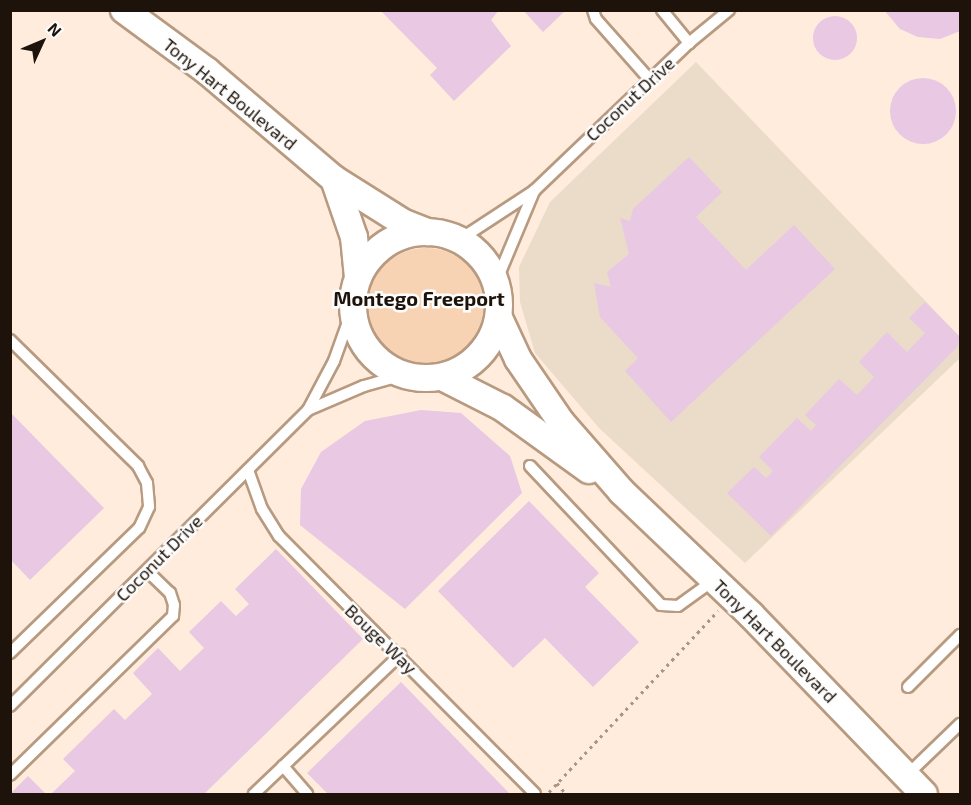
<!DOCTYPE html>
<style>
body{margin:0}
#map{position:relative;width:971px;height:805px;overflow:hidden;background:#ffecdc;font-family:"Exo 2",sans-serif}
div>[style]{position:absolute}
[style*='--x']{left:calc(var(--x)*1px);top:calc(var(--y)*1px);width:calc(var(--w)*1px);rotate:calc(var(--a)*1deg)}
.commercial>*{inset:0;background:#ebdbc9}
.green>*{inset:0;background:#f7d3b4}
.round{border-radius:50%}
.building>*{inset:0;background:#e8c8e2}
.path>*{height:3px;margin-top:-1.5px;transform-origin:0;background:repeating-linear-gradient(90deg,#a69689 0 3px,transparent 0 7.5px)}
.roads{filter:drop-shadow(2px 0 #b79a80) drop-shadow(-2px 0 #b79a80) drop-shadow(0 2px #b79a80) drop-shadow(0 -2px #b79a80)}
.service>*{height:10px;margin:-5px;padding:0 5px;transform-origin:5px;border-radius:5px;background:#fff}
.tertiary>*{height:26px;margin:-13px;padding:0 13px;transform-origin:13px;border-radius:13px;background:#fff}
.tertiary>.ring{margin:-13px;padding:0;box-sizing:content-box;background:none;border:26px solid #fff;border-radius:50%}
span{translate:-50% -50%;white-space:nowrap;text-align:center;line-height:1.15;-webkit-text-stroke:5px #fdfdfd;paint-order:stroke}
.street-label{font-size:18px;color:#1e130a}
.neighbourhood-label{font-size:20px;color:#1e130a;font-weight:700}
.frame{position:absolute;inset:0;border:12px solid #1e130a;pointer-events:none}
.north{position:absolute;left:12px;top:12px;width:60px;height:60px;-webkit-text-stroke:4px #fdfdfd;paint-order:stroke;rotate:46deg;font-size:16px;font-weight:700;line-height:24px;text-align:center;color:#1e130a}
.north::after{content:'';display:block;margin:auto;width:21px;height:27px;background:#1e130a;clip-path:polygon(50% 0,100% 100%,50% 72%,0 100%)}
</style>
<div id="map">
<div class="commercial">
<i style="clip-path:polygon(696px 62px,960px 337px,960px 358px,745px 563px,599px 428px,535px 353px,520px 302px,519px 267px,550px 202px)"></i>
</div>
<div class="green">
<i class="round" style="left:367px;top:248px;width:118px;height:118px"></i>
</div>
<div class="building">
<i style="clip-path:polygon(380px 10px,499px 10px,491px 20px,511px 46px,454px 101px,430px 75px,437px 68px)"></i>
<i style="clip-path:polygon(523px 10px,566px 10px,543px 32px)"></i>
<i style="clip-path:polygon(884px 10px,960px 10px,960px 31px,940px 39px,918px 37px,900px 29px)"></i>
<i class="round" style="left:813px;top:16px;width:44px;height:44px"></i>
<i class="round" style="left:890px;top:78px;width:66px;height:66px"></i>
<i style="clip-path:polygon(689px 157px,722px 192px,696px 217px,746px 270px,794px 225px,835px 269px,671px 422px,625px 371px,638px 358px,600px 317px,594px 283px,611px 287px,607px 272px,629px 254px,620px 218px,630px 221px,633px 209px)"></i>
<i style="clip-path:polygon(925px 302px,960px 337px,957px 347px,771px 536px,727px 493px,754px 467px,766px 478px,773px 471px,759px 457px,797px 418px,811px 431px,816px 425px,805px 415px,839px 379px,857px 395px,874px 377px,859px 362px,887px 332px,907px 352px,925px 333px,909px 318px)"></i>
<i style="clip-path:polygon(421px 410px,461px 413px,510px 456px,522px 493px,405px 609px,300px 525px,301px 489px,321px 452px,365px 421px)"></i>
<i style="clip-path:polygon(10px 412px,104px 508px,30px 580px,10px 559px)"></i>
<i style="clip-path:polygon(529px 501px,599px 573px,585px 587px,639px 642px,593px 687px,545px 638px,513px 668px,438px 591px)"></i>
<i style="clip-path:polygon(276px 549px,363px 639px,204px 794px,51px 794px,75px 771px,63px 759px,114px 709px,125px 720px,152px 694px,133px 673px,158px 648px,180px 671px,204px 648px,189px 632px,221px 601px,236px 616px,249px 604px,235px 589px)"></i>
<i style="clip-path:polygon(401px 682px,510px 794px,328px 794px,307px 773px)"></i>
<i style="clip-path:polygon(28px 776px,46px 794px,10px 794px)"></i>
</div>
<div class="path">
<i style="--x:557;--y:783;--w:14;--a:51"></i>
<i style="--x:549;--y:792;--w:248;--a:-47"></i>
</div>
<div class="roads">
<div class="service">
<i style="--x:593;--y:10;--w:9;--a:72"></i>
<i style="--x:596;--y:19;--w:81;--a:48.5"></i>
<i style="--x:662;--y:10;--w:43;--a:50.7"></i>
<i style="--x:459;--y:240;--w:90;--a:-33.2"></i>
<i style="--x:534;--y:191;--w:214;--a:-43.7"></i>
<i style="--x:689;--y:43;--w:52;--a:-39.5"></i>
<i style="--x:496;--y:282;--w:99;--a:-67.3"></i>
<i style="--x:10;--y:340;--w:180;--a:44.5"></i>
<i style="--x:138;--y:466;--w:19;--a:62"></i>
<i style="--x:147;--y:483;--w:24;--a:85"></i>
<i style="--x:149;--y:507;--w:23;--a:115"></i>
<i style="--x:139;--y:528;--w:180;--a:135.9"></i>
<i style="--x:308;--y:410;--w:61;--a:-23.2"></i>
<i style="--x:364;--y:386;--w:41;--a:-15.8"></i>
<i style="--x:530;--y:466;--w:191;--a:46.7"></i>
<i style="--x:661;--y:605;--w:17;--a:3"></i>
<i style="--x:678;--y:606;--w:44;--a:-35.8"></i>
<i style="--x:248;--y:470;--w:41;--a:70.3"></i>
<i style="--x:262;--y:509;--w:32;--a:58"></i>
<i style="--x:279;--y:536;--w:363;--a:45.2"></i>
<i style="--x:908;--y:687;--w:74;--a:-45"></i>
<i style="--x:10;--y:706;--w:420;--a:-44.8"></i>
<i style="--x:308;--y:410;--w:55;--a:-62"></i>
<i style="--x:334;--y:361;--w:56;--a:-70.3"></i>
<i style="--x:283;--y:766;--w:37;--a:49"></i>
<i style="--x:10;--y:775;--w:228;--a:-44.3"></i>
<i style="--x:173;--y:616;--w:11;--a:-85"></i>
<i style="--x:174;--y:605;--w:13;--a:-108"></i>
<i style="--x:170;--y:593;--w:32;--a:-136"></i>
<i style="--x:907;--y:775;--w:74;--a:-43.9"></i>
<i style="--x:254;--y:794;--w:202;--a:-43.6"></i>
</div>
<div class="tertiary">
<i style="--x:124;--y:10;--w:103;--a:36.3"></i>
<i style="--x:207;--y:71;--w:167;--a:40.4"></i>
<i style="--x:334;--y:179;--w:83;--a:32.2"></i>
<i style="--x:404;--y:223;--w:26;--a:21"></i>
<i style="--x:334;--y:179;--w:61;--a:71"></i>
<i style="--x:354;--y:237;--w:41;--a:84.4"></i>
<i class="ring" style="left:353px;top:232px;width:120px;height:120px"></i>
<i style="--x:499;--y:318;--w:45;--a:65.1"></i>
<i style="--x:518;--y:359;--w:76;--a:55.7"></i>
<i style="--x:561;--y:422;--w:93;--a:48.9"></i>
<i style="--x:622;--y:492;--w:178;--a:43.6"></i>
<i style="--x:751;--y:615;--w:249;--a:46"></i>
<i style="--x:442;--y:377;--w:68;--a:26.9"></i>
<i style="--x:503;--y:408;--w:106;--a:35.8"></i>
</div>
</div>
<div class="street-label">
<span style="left:230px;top:94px;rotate:39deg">Tony Hart Boulevard</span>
<span style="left:630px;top:99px;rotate:-43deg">Coconut Drive</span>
<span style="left:159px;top:558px;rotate:-45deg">Coconut Drive</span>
<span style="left:381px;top:639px;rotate:44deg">Bouge Way</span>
<span style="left:775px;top:641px;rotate:45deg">Tony Hart Boulevard</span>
</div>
<div class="neighbourhood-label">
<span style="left:419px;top:298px">Montego Freeport</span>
</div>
<div class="frame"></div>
<div class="north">N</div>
</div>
